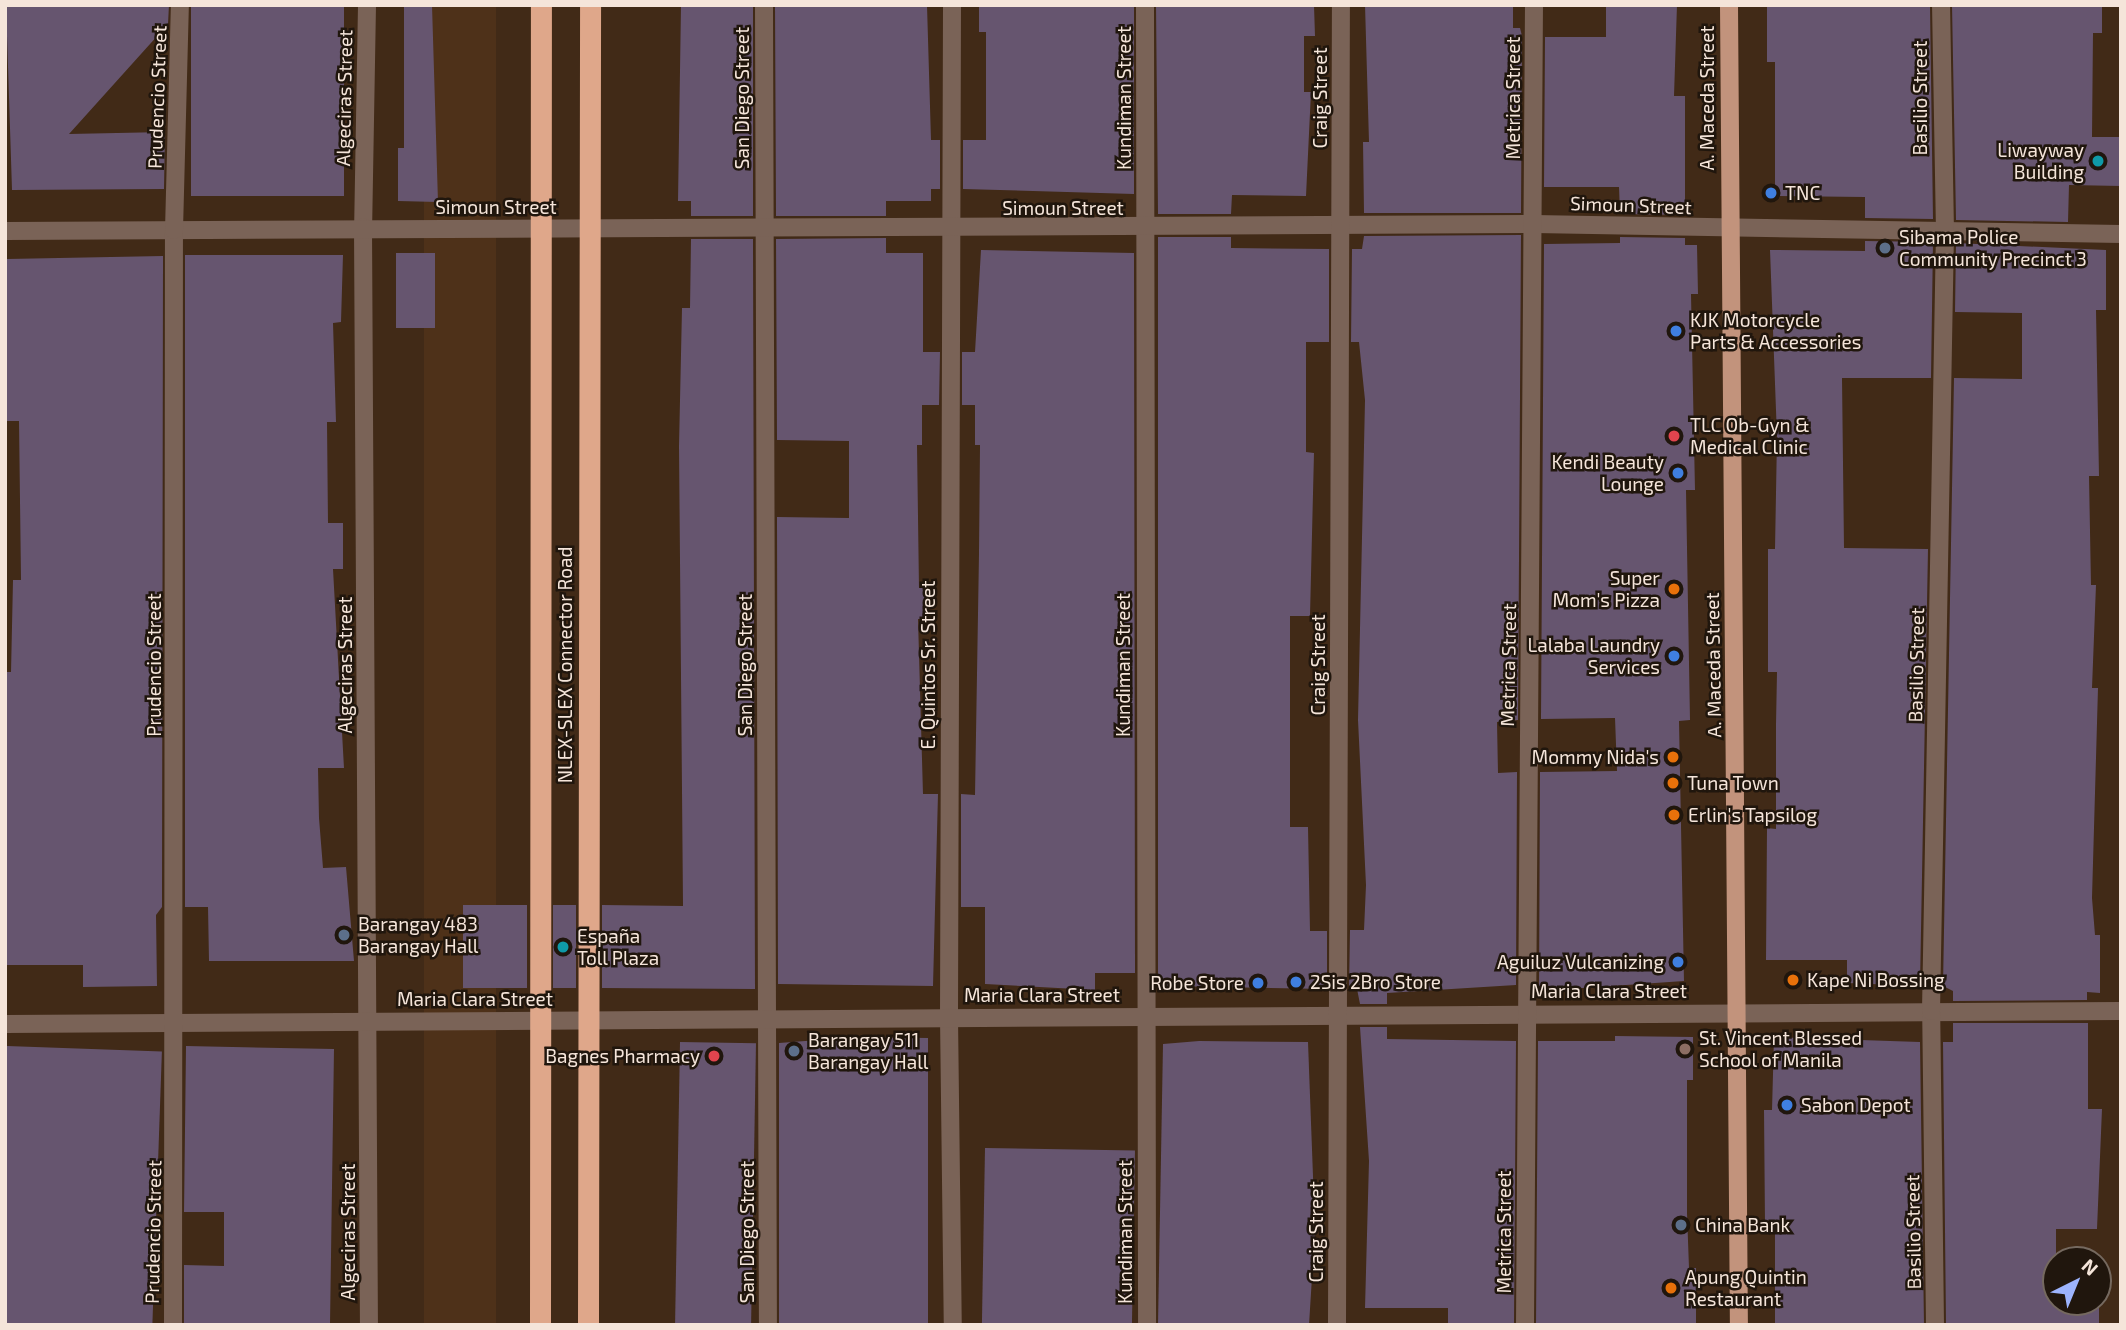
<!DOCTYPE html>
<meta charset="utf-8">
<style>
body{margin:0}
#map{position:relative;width:2126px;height:1330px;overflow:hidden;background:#412a17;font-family:"Exo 2",sans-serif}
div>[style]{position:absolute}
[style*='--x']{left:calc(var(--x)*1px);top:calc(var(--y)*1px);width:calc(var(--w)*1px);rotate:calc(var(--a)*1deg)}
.built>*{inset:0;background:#4e3119;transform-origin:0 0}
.building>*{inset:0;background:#66556f;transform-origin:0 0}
.minor>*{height:18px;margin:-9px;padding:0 9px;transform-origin:9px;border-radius:9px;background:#7a6357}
.major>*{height:18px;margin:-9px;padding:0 9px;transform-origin:9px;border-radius:9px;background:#c2937c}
.highway-bridge>*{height:21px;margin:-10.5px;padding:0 10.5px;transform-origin:10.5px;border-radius:10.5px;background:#dfa78a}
.dots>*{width:19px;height:19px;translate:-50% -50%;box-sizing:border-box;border:4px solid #20160d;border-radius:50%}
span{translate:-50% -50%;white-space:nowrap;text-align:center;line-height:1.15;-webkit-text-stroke:5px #20160d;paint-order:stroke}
.street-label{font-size:19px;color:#f5e5da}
.poi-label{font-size:19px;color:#f5e5da}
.right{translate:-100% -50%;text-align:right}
.left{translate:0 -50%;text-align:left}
.frame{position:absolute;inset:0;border:7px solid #f5e5da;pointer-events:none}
.north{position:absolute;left:2042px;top:1246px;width:70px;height:70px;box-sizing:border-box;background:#20160d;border:2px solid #75695f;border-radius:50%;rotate:43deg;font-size:19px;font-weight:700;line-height:28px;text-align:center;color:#f5e5da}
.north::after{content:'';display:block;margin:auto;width:24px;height:32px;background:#9db4fd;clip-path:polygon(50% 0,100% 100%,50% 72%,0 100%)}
</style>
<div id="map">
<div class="built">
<i style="left:424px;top:5px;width:72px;height:1320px"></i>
</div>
<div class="building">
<i style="clip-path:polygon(6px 5px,169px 5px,168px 24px,69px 134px,165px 132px,164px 189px,12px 190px)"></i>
<i style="left:191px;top:5px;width:153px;height:191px"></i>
<i style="clip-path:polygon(404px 5px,432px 5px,438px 202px,398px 201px,398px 148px,404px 148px)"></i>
<i style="clip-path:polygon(681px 5px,753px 5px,753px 216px,691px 216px,691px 201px,678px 201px)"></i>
<i style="clip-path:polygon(775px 5px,927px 5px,931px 140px,940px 140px,940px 189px,931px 189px,931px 201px,886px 201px,886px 216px,776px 216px)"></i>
<i style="clip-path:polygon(979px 5px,1134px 5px,1134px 194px,963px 189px,963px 140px,986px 140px,986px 32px,979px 32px)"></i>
<i style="clip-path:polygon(1156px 5px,1314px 5px,1315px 36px,1304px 36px,1304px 92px,1311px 92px,1306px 196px,1232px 195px,1231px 214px,1158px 214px)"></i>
<i style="clip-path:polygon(1365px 5px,1513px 5px,1513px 28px,1520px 28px,1522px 36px,1521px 213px,1364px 213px,1363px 142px,1369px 142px)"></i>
<i style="clip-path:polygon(1606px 5px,1677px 5px,1674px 96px,1685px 96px,1685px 215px,1620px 214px,1619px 187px,1544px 187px,1545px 37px,1606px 37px)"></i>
<i style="clip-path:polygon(1767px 5px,1930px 5px,1933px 219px,1865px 218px,1865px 197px,1775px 196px,1775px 62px,1767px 62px)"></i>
<i style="clip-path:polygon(1952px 5px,2102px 5px,2102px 33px,2093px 33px,2092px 137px,2121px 137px,2121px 186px,2069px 185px,2068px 222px,1956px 220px)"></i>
<i style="clip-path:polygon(1521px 235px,1518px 720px,1497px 722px,1498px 773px,1517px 772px,1516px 985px,1387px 993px,1387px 1004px,1360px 1004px,1357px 989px,1349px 989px,1350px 930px,1364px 930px,1366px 885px,1358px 720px,1365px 400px,1359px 342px,1351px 342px,1352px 249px,1362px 249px,1364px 236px)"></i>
<i style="clip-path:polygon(1158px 237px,1231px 237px,1231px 248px,1329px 249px,1329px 342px,1306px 342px,1306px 452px,1314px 453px,1310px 616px,1290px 616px,1290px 827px,1308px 827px,1310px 931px,1327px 931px,1327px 989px,1161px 986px,1158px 973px)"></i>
<i style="clip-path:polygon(1620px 237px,1685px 238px,1685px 245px,1697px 245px,1698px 294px,1691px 294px,1695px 490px,1686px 490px,1690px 720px,1679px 721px,1684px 981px,1539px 991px,1540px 772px,1617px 771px,1615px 718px,1541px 719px,1544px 244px,1620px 243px)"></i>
<i style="clip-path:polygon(886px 238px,886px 253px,923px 253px,923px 352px,940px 352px,939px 405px,922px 405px,922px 445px,917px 445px,919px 588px,925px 588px,926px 619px,918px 619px,923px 794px,938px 794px,933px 986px,778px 984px,777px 517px,849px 518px,849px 441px,777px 440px,776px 239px)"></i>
<i style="clip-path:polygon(691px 239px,753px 239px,755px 989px,602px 988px,602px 905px,683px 906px,679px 446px,682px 308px,690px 308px)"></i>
<i style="clip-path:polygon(1865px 241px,1933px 242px,1931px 378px,1842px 378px,1844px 548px,1928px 549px,1920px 986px,1847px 983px,1847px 960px,1766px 960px,1767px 828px,1776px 829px,1776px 724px,1777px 672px,1768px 672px,1768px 549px,1775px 549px,1777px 437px,1770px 250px,1865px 251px)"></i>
<i style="clip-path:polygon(1956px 243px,2106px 250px,2106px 310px,2096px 310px,2099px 476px,2089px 476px,2091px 585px,2096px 585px,2092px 688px,2098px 688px,2092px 898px,2095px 935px,2100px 935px,2100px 993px,2087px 992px,2087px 1000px,1953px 1001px,1953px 991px,1943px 986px,1954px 378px,2022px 379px,2022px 313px,1955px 312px)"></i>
<i style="clip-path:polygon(981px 250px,1134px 253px,1135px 973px,1095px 973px,1095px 990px,985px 984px,985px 907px,961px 907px,961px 794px,975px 795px,979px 553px,980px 445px,975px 445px,975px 405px,962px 405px,962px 352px,975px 352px)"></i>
<i style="left:396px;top:253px;width:39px;height:75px"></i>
<i style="clip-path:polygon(185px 255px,343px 255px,341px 322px,333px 323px,336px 422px,327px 422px,328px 523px,343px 523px,343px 569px,333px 569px,344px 768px,318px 768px,319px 818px,323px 868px,346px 867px,354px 961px,209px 961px,208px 907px,185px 907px)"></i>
<i style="clip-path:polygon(163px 256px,162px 907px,156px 915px,157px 986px,83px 987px,83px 965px,5px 965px,5px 672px,11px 672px,13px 580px,21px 580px,19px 421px,7px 421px,7px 259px)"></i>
<i style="left:463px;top:905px;width:64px;height:83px"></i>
<i style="left:553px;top:905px;width:23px;height:83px"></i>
<i style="clip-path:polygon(1953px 1023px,2088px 1023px,2088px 1109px,2102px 1109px,2097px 1229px,2056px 1229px,2056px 1302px,2098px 1302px,2099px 1296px,2099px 1325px,1946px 1325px,1943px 1042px,1953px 1042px)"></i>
<i style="clip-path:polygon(1360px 1027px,1387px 1027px,1387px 1039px,1516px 1041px,1514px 1325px,1448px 1325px,1448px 1308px,1365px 1308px,1369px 1161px)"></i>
<i style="clip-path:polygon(1615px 1036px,1693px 1037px,1693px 1080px,1687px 1080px,1687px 1213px,1689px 1268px,1696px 1268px,1696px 1325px,1536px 1325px,1538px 1041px,1615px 1041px)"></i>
<i style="clip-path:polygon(858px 1037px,928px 1038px,928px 1325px,779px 1325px,779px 1043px)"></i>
<i style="clip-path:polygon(1774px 1037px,1920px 1042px,1924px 1325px,1775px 1325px,1775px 1226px,1765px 1226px,1764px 1110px,1772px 1110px)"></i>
<i style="clip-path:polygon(1199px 1041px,1308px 1042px,1315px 1230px,1309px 1325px,1158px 1325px,1163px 1044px)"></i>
<i style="left:680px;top:1042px;width:76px;height:283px;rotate:1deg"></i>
<i style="left:7px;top:1046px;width:155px;height:279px;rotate:2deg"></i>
<i style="clip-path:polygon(186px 1046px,334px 1049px,330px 1325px,184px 1325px,184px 1265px,224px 1266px,224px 1212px,184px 1212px)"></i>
<i style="left:985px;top:1148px;width:150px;height:177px;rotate:1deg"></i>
</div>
<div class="minor">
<i style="--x:367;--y:5;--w:222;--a:91"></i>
<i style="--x:363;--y:227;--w:1098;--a:89.69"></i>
<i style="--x:764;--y:5;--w:1320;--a:89.83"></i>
<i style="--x:952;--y:5;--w:1012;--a:90.17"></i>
<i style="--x:949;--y:1017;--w:308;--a:89.3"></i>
<i style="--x:1145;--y:5;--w:1320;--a:89.91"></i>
<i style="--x:5;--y:231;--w:1529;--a:-0.26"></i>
<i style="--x:1534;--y:224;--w:587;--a:0.98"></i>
<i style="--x:5;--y:1024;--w:2116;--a:-0.35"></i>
<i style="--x:173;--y:1325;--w:1095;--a:-89.95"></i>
<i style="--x:174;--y:230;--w:225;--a:-88.5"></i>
<i style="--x:1337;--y:1325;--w:1320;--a:-89.83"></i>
<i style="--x:1525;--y:1325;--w:1320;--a:-89.61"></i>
<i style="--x:1935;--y:1325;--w:314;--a:-90.7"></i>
<i style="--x:1931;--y:1011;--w:779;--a:-88.97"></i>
<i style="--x:1945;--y:232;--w:227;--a:-91"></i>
</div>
<div class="major">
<i style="--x:1729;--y:5;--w:1320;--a:89.57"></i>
</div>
<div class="highway-bridge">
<i style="--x:540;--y:1325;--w:1320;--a:-89.96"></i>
<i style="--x:588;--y:1325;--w:1320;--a:-89.91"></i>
</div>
<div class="dots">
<i style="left:2098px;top:161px;background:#0f9aa8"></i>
<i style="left:1771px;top:193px;background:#3f7fe0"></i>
<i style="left:1885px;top:248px;background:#5c6f8a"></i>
<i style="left:1676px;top:331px;background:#3f7fe0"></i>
<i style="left:1674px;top:436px;background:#e0444e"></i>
<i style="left:1678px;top:473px;background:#3f7fe0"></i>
<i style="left:1674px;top:589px;background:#e8710a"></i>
<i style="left:1674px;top:656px;background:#3f7fe0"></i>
<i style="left:1673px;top:757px;background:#e8710a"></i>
<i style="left:1673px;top:783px;background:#e8710a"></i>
<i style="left:1674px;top:815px;background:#e8710a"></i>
<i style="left:344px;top:935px;background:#5c6f8a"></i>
<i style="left:563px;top:947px;background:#0f9aa8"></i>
<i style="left:1678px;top:962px;background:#3f7fe0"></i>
<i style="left:1793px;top:980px;background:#e8710a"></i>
<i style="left:1296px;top:982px;background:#3f7fe0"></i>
<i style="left:1258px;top:983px;background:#3f7fe0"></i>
<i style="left:1685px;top:1049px;background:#8d6e63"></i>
<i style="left:794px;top:1051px;background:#5c6f8a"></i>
<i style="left:714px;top:1056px;background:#e0444e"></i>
<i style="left:1787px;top:1105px;background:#3f7fe0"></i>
<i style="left:1681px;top:1225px;background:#5c6f8a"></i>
<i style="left:1671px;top:1288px;background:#e8710a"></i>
</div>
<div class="street-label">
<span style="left:157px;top:97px;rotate:-88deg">Prudencio Street</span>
<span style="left:344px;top:98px;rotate:-89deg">Algeciras Street</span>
<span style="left:742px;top:98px;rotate:-90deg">San Diego Street</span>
<span style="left:1124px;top:98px;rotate:-90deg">Kundiman Street</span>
<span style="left:1320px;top:98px;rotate:-90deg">Craig Street</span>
<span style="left:1513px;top:98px;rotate:-90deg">Metrica Street</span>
<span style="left:1707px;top:98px;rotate:-90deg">A. Maceda Street</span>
<span style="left:1920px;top:98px;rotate:-90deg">Basilio Street</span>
<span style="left:1631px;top:205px;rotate:2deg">Simoun Street</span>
<span style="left:496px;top:207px">Simoun Street</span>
<span style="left:1063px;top:208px">Simoun Street</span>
<span style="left:154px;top:665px;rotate:-90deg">Prudencio Street</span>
<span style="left:345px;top:665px;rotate:-90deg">Algeciras Street</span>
<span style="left:565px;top:665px;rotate:-90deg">NLEX-SLEX Connector Road</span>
<span style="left:745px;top:665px;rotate:-90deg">San Diego Street</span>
<span style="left:928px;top:665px;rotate:-90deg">E. Quintos Sr. Street</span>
<span style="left:1123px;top:665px;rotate:-90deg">Kundiman Street</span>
<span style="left:1318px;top:665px;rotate:-90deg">Craig Street</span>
<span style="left:1508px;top:665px;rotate:-89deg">Metrica Street</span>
<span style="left:1713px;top:665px;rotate:-91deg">A. Maceda Street</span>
<span style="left:1916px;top:665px;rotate:-89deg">Basilio Street</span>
<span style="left:1609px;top:991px">Maria Clara Street</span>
<span style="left:1042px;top:995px">Maria Clara Street</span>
<span style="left:475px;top:999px">Maria Clara Street</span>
<span style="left:153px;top:1232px;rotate:-89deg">Prudencio Street</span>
<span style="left:348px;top:1232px;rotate:-90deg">Algeciras Street</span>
<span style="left:747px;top:1232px;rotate:-90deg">San Diego Street</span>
<span style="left:1125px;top:1232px;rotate:-90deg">Kundiman Street</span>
<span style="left:1316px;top:1232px;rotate:-90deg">Craig Street</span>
<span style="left:1504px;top:1232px;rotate:-90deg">Metrica Street</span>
<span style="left:1913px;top:1232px;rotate:-91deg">Basilio Street</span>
</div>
<div class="poi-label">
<span class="right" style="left:2084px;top:161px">Liwayway<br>Building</span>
<span class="left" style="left:1785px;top:193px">TNC</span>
<span class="left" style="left:1899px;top:248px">Sibama Police<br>Community Precinct 3</span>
<span class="left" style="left:1690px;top:331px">KJK Motorcycle<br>Parts &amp; Accessories</span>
<span class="left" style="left:1690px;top:436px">TLC Ob-Gyn &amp;<br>Medical Clinic</span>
<span class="right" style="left:1664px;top:473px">Kendi Beauty<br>Lounge</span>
<span class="right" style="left:1660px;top:589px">Super<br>Mom's Pizza</span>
<span class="right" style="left:1660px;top:656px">Lalaba Laundry<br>Services</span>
<span class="right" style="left:1659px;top:757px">Mommy Nida's</span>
<span class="left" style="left:1687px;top:783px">Tuna Town</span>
<span class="left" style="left:1688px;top:815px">Erlin's Tapsilog</span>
<span class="left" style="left:358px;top:935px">Barangay 483<br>Barangay Hall</span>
<span class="left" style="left:577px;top:947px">España<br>Toll Plaza</span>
<span class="right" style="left:1664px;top:962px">Aguiluz Vulcanizing</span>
<span class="left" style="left:1807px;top:980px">Kape Ni Bossing</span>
<span class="left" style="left:1310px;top:982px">2Sis 2Bro Store</span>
<span class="right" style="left:1244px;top:983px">Robe Store</span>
<span class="left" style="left:1699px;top:1049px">St. Vincent Blessed<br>School of Manila</span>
<span class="left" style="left:808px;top:1051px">Barangay 511<br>Barangay Hall</span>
<span class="right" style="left:700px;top:1056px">Bagnes Pharmacy</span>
<span class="left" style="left:1801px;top:1105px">Sabon Depot</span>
<span class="left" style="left:1695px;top:1225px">China Bank</span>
<span class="left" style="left:1685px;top:1288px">Apung Quintin<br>Restaurant</span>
</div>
<div class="frame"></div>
<div class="north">N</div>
</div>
